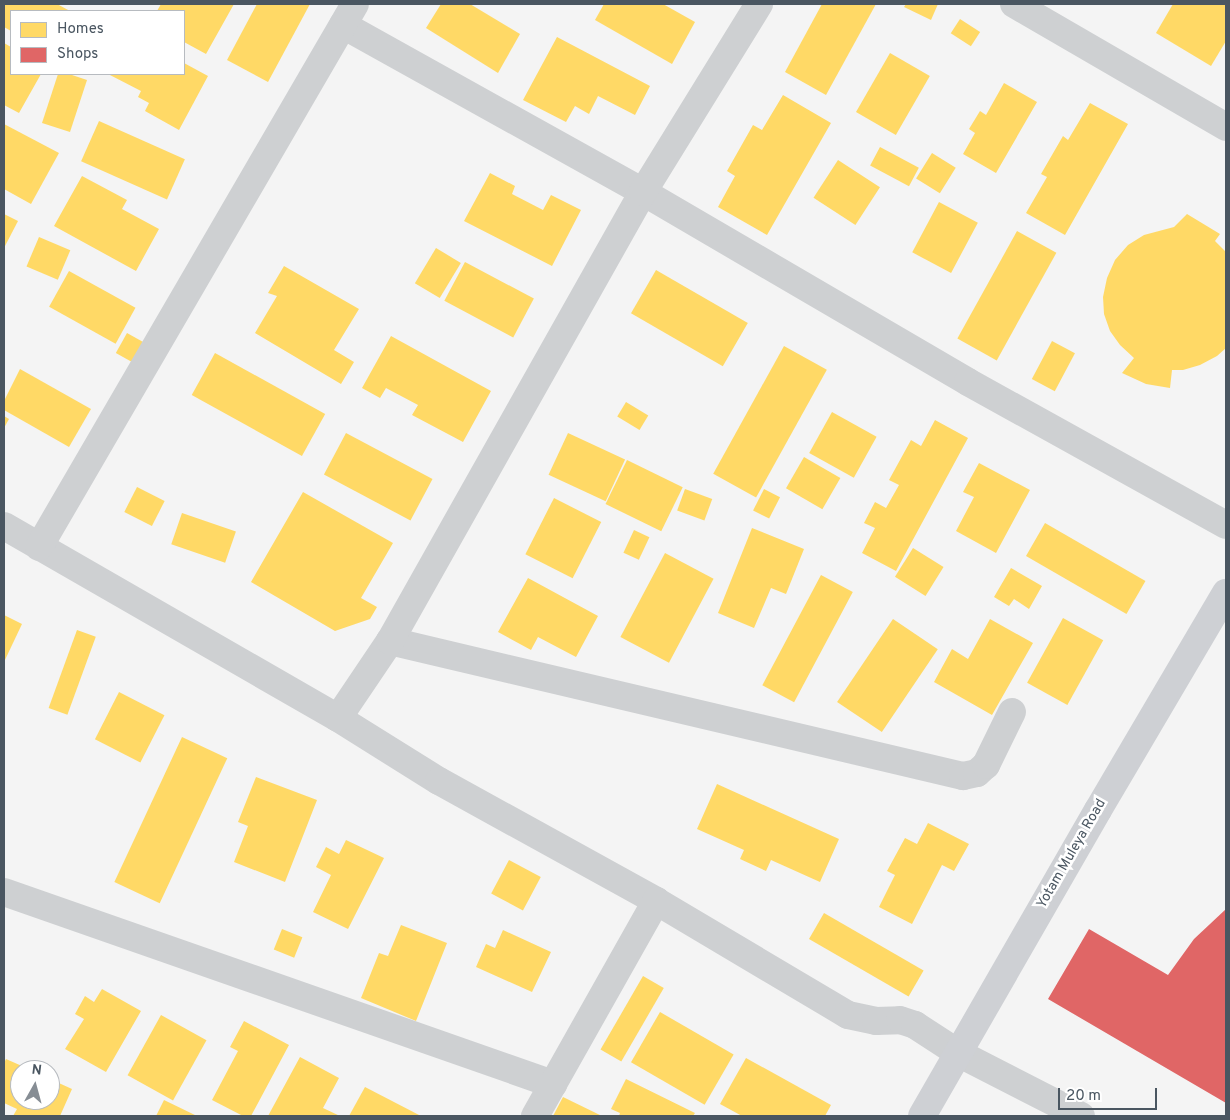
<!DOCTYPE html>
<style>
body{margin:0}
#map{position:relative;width:1230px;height:1120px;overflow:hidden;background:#f4f4f4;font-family:Overpass,sans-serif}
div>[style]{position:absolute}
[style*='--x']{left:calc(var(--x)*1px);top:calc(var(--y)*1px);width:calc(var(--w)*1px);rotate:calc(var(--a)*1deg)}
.homes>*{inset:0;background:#ffd966;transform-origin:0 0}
.shops>*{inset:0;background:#e06666}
.street>*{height:28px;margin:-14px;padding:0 14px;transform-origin:14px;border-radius:14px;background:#ced0d2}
.secondary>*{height:28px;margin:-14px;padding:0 14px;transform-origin:14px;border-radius:14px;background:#ced0d4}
span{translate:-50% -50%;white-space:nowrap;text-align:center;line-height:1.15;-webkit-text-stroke:5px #fff;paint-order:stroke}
.street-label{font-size:14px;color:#4a5661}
.frame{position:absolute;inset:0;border:5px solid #4a5661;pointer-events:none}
.legend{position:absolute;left:10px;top:10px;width:175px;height:65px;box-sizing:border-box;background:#fff;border:1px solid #b7bbc0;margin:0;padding:6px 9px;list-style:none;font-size:15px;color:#4a5661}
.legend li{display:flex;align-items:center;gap:10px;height:25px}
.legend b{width:25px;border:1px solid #b7bbc0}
.north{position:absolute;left:10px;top:1060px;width:50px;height:50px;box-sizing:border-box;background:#fff;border:1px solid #b7bbc0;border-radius:50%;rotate:7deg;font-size:14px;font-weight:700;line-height:20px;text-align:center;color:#4a5661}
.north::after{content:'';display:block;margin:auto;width:18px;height:22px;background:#868d94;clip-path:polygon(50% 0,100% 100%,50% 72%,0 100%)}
.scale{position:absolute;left:1058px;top:1088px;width:99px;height:22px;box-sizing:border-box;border:2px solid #4a5661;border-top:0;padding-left:6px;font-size:15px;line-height:18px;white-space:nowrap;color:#4a5661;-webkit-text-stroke:4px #fff;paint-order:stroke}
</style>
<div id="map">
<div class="homes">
<i style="clip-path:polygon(4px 4px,57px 4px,70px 11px,11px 11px,11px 31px,4px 27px)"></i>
<i style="clip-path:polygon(161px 4px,234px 4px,206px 54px,184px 42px,184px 11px,157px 11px)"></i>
<i style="clip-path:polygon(257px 4px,310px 4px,268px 82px,227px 60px)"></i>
<i style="clip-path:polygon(441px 4px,470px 4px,520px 34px,498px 73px,426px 28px)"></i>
<i style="clip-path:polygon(604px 4px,663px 4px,695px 22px,672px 64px,595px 20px)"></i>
<i style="clip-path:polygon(822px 4px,876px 4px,826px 95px,785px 72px)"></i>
<i style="clip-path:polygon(906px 4px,938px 4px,931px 20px,904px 7px)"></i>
<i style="clip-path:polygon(1173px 4px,1226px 4px,1226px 41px,1211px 66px,1156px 33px)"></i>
<i style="left:960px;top:19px;width:24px;height:17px;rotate:33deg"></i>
<i style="clip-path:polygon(557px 37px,650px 86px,635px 115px,598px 96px,589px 114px,575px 106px,566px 122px,523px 100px)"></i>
<i style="clip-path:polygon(4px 43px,11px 47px,11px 74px,41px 74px,19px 113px,4px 105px)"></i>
<i style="left:890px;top:53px;width:46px;height:68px;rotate:30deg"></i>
<i style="clip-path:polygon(184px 63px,208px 76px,179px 130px,145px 111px,149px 103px,138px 97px,141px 91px,108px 74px,184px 74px)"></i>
<i style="clip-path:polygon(58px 74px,69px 74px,87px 80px,70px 132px,42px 123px)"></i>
<i style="clip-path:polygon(1004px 83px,1037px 102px,996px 173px,963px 154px,975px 133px,969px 129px,980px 111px,986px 115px)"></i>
<i style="clip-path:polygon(783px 95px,831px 123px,767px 235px,718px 207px,735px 176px,727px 171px,753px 125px,762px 130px)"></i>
<i style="clip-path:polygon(1090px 103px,1128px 124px,1065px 235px,1026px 213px,1047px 177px,1041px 174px,1063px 136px,1068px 140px)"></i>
<i style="left:99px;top:121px;width:94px;height:44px;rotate:24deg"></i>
<i style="clip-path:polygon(4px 124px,59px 153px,31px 204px,4px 189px)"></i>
<i style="left:880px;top:147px;width:44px;height:21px;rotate:28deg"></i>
<i style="left:932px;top:153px;width:28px;height:30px;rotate:32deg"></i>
<i style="left:838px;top:160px;width:50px;height:45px;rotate:33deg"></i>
<i style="clip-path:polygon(490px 173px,515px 186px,512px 194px,543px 210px,551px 195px,581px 210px,552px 266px,464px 221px)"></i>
<i style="clip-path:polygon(82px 176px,127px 200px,122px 209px,159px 229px,136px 271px,54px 226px)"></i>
<i style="left:939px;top:202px;width:44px;height:57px;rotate:28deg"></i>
<i style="clip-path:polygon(4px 214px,18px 221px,4px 248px)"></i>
<i style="clip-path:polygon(1187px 214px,1220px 234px,1215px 241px,1226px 252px,1226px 348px,1217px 356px,1200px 365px,1183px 370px,1172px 370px,1170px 388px,1146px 384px,1122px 373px,1134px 358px,1120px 345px,1110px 331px,1104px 314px,1103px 297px,1107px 278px,1115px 260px,1128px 245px,1144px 235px,1174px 227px)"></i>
<i style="left:1017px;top:231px;width:45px;height:123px;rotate:29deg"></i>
<i style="left:39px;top:237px;width:34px;height:32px;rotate:23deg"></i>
<i style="left:436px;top:248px;width:29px;height:41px;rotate:31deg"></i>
<i style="left:465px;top:262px;width:78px;height:44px;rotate:28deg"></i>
<i style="clip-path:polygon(284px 266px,359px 309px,334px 350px,354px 362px,341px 384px,255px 333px,277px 296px,268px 293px)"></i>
<i style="left:656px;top:270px;width:106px;height:50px;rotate:30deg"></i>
<i style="left:69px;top:271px;width:76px;height:41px;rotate:29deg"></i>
<i style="left:127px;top:333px;width:21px;height:23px;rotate:29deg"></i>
<i style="clip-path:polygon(391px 336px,491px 391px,463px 442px,412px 415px,418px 405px,386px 388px,380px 398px,362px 388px)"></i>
<i style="left:1052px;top:341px;width:26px;height:43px;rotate:28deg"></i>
<i style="left:784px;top:346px;width:49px;height:146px;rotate:29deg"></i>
<i style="left:215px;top:353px;width:126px;height:48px;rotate:29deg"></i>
<i style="clip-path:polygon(20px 369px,91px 409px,69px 447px,4px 410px,4px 401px)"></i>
<i style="left:626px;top:402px;width:26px;height:17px;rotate:31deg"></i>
<i style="left:832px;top:412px;width:51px;height:47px;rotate:29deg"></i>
<i style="clip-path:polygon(4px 416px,9px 419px,4px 428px)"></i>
<i style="clip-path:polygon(935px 420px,968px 438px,896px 571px,862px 553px,875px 528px,864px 523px,875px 502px,886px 508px,899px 485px,889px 480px,911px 440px,921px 446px)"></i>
<i style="left:346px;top:433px;width:98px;height:47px;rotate:28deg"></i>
<i style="left:568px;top:433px;width:63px;height:46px;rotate:25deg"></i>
<i style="left:804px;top:457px;width:42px;height:36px;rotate:30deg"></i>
<i style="left:627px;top:460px;width:62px;height:49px;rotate:26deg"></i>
<i style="clip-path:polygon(979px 463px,1030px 490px,996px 553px,956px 531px,974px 497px,963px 492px)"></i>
<i style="left:137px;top:487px;width:31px;height:28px;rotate:27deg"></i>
<i style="left:685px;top:489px;width:29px;height:23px;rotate:20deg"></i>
<i style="left:764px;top:489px;width:18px;height:24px;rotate:27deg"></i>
<i style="clip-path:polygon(303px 492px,393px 543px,361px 598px,377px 607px,370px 619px,335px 631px,251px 582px)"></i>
<i style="left:554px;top:498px;width:53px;height:63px;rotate:27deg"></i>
<i style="left:182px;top:513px;width:57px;height:33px;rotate:19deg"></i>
<i style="left:1045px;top:523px;width:116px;height:38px;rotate:30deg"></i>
<i style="clip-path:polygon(752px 528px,804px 549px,786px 594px,771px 588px,754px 628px,718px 613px)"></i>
<i style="left:634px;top:530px;width:17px;height:25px;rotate:25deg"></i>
<i style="left:913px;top:548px;width:36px;height:34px;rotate:32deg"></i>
<i style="left:665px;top:553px;width:55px;height:95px;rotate:28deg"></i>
<i style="clip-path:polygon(1011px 568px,1042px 586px,1029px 609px,1014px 599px,1009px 606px,994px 597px)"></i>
<i style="left:821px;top:575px;width:36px;height:125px;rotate:28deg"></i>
<i style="clip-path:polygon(528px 578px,598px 616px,576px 657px,538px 637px,531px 650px,498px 632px)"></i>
<i style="clip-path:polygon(4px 615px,22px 624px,4px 662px)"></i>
<i style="left:1063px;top:618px;width:46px;height:74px;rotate:29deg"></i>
<i style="left:893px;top:619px;width:54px;height:100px;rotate:34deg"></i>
<i style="clip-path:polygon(990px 619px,1033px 643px,992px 715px,934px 682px,952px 649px,968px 659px)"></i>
<i style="left:77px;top:630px;width:20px;height:83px;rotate:20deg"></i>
<i style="left:119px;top:692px;width:51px;height:53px;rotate:27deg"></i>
<i style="left:182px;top:737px;width:50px;height:160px;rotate:25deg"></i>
<i style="clip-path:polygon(256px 777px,317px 800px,285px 882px,234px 862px,248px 826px,238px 822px)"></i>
<i style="clip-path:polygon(717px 784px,839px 839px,820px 882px,771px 860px,766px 871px,740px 859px,744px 850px,697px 829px)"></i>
<i style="clip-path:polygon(928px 823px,969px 844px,954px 871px,942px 865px,912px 924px,879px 907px,895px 875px,887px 871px,905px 838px,917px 844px)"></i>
<i style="clip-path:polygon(346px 840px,384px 858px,348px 929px,313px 912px,331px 875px,316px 867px,326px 847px,339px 854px)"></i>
<i style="left:509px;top:860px;width:36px;height:38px;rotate:28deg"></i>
<i style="left:824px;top:913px;width:115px;height:30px;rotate:30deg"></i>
<i style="clip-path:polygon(401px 925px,447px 943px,416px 1021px,361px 998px,379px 953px,388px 956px)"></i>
<i style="left:282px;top:929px;width:22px;height:22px;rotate:22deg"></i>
<i style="clip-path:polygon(503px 930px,551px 952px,532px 992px,476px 967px,486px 944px,495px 948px)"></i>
<i style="left:643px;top:976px;width:24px;height:85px;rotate:30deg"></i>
<i style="clip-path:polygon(102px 989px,141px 1011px,106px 1072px,65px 1049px,84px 1019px,75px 1014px,85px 996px,94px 1002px)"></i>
<i style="left:660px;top:1012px;width:85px;height:58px;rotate:30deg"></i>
<i style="left:161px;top:1015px;width:52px;height:69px;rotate:29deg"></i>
<i style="clip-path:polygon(244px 1021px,289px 1045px,251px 1116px,243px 1116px,212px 1100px,238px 1051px,230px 1047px)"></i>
<i style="clip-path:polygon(300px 1057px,339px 1078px,323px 1108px,340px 1116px,268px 1116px)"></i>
<i style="clip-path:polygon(746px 1058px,831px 1105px,825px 1116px,742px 1116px,720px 1104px)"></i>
<i style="clip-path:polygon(6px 1059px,31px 1070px,20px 1070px,20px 1100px,50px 1100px,50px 1079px,72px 1089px,60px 1116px,13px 1116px,17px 1109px,4px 1103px,4px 1063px)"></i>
<i style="clip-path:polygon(626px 1079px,695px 1113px,693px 1116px,619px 1116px,620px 1113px,611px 1109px)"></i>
<i style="clip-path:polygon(365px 1087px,421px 1116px,349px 1116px)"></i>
<i style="clip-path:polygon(563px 1097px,602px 1116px,553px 1116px)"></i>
<i style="clip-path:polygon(164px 1100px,197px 1116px,156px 1116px)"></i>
</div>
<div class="shops">
<i style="clip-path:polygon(1226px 909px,1226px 1103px,1048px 999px,1089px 929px,1168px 975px,1194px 939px)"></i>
</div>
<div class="street">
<i style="--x:1014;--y:4;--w:245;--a:30.1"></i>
<i style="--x:343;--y:25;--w:343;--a:29.1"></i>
<i style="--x:643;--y:192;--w:376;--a:30.3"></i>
<i style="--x:968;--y:382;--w:295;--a:29"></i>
<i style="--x:4;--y:526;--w:385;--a:29.9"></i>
<i style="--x:338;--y:718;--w:119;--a:32"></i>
<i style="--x:439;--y:781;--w:248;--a:28.9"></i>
<i style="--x:656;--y:901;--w:223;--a:30.7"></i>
<i style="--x:848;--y:1015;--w:29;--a:12"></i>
<i style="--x:876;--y:1021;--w:24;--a:-2"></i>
<i style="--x:900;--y:1020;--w:16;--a:18"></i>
<i style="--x:915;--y:1025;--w:51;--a:33.1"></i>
<i style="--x:958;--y:1053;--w:138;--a:27.1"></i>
<i style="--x:39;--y:547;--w:628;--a:-59.8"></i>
<i style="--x:390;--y:641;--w:589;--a:13.26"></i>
<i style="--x:963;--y:776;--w:14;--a:-12"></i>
<i style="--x:977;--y:773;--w:12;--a:-42"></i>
<i style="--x:986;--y:765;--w:59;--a:-63.9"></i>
<i style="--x:338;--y:718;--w:93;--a:-56"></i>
<i style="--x:390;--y:641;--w:515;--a:-60.6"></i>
<i style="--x:643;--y:192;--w:221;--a:-58.3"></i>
<i style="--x:4;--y:892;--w:582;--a:19.28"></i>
<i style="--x:535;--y:1116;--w:247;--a:-60.6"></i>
</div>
<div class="secondary">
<i style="--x:922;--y:1116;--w:353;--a:-60.1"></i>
<i style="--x:1098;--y:810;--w:252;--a:-59.5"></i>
</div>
<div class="street-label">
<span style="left:1072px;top:854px;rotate:-60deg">Yotam Muleya Road</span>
</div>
<div class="frame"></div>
<ul class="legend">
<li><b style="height:14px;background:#ffd966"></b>Homes</li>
<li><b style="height:14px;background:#e06666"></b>Shops</li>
</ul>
<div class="north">N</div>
<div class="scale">20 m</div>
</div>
